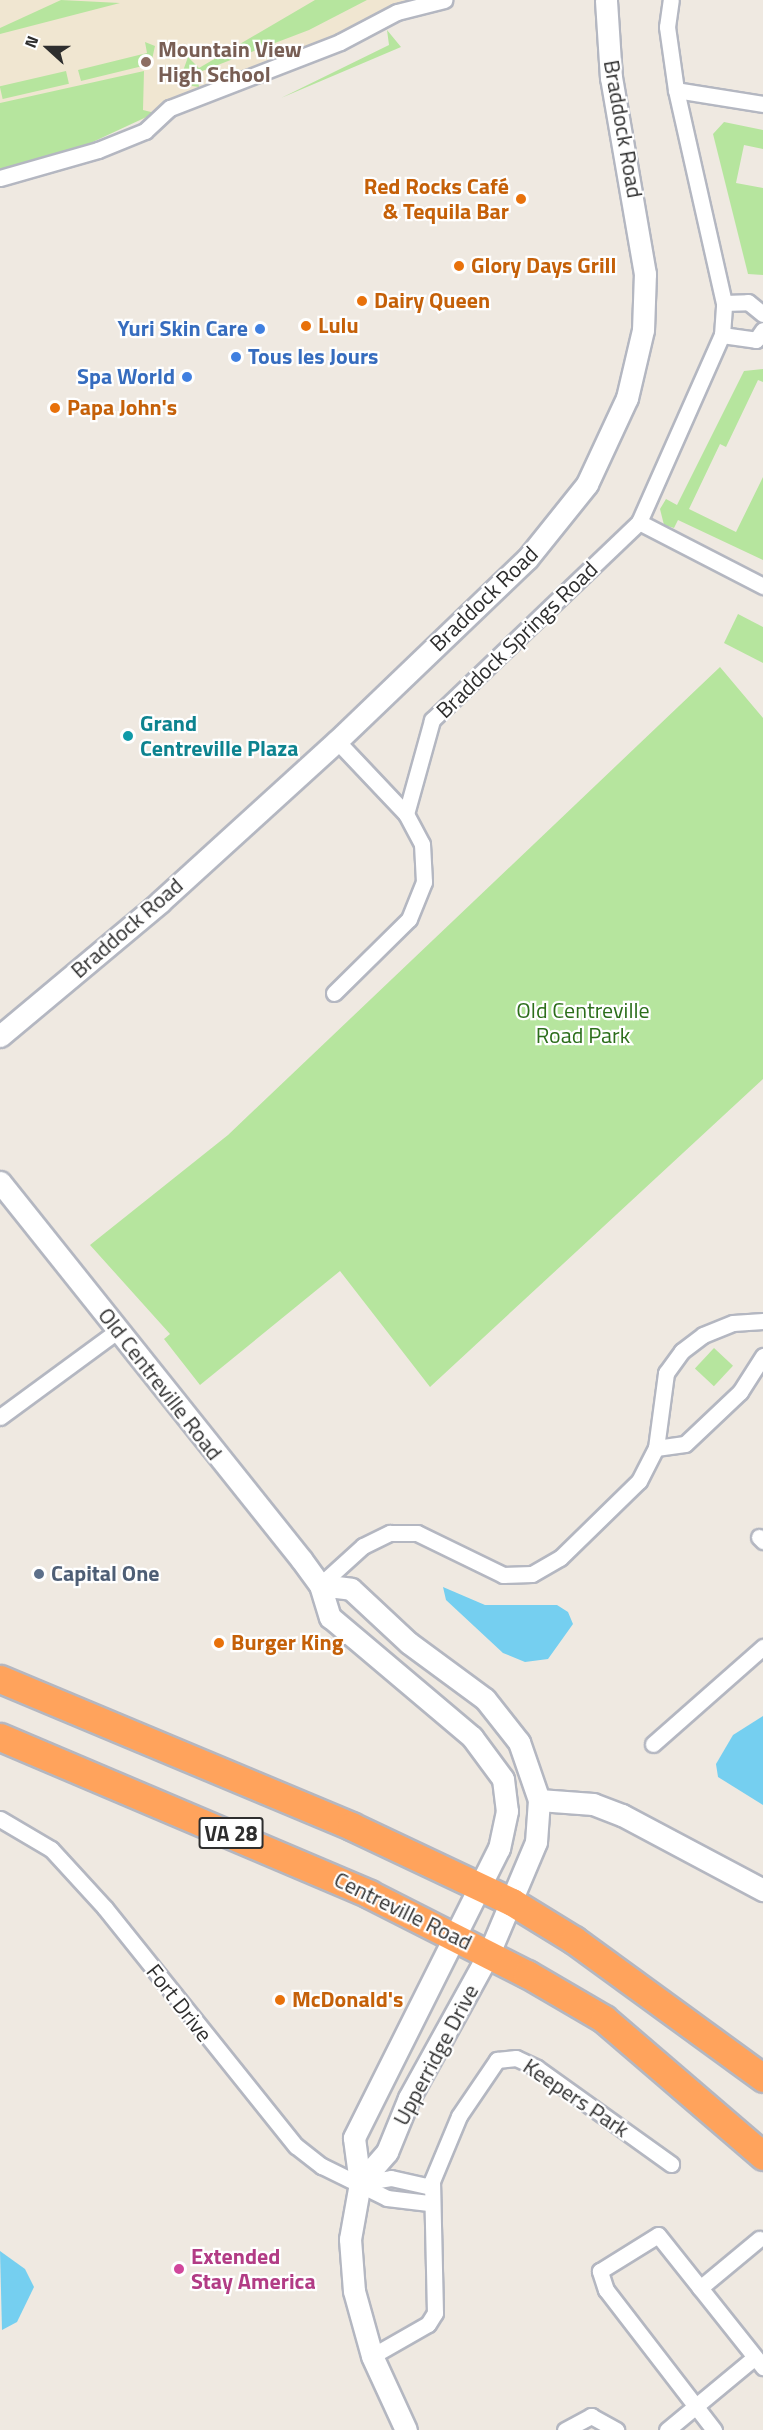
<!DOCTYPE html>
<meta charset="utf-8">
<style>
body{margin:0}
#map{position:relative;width:763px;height:2430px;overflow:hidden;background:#efe9e1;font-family:"Titillium Web",sans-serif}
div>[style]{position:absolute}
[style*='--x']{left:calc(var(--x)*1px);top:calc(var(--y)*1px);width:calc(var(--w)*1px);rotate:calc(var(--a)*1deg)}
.education>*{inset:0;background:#f0e6d1}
.green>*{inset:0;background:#b6e59e;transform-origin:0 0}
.water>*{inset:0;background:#75cff0}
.roads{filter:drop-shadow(2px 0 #b4b7c1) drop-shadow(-2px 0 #b4b7c1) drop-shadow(0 2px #b4b7c1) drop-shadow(0 -2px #b4b7c1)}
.street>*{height:15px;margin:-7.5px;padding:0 7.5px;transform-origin:7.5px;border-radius:7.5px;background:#fff}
.secondary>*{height:21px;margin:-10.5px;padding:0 10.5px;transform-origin:10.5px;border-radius:10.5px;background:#fff}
.highway>*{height:27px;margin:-13.5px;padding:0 13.5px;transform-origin:13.5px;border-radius:13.5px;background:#ffa35c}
.dots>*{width:16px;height:16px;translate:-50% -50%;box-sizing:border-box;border:3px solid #fff;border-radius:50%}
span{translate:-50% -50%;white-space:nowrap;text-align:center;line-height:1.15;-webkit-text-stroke:4.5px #fff;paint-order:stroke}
.shield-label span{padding:2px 4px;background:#fff;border:2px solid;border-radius:4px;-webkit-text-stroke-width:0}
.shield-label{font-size:21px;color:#2e2e2e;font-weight:700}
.education-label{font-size:22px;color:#785e54;font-weight:700}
.left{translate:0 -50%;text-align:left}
.street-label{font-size:22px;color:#2e2e2e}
.food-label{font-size:22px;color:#c56008;font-weight:700}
.right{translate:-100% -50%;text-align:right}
.shop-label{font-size:22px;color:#366cbe;font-weight:700}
.culture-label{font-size:22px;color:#0d838f;font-weight:700}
.park-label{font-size:22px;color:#2c6e1b}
.service-label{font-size:22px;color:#4e5e75;font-weight:700}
.hotel-label{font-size:22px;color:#b23c85;font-weight:700}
.north{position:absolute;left:18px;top:18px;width:60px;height:60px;-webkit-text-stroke:4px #fff;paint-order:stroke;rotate:291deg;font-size:16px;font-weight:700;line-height:24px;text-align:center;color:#2e2e2e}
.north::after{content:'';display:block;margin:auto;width:21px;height:27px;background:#2e2e2e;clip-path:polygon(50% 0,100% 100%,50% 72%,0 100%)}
</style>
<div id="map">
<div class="education">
<i style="clip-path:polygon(0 0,420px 0,180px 109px,0 161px)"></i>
</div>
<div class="green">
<i style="clip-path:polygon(61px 0,120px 3px,0 34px,0 28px)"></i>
<i style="clip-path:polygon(315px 0,367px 0,309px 30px,197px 73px,199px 87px,186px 85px,183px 71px,188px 57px,199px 68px)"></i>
<i style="clip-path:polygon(387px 30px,401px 47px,281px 98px,389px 45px)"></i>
<i style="clip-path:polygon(145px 42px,155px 46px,151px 64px,81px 81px,78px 70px,147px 53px)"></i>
<i style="left:66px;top:71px;width:13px;height:68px;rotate:77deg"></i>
<i style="clip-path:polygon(144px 71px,143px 110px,155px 113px,82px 147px,0 169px,0 103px)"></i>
<i style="clip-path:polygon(724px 122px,763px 130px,763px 149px,744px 145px,736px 183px,763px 188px,763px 275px,748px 274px,713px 134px)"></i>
<i style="clip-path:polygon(763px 369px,763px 382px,758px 380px,726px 447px,720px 444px,689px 509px,736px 532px,763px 477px,763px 560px,678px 520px,674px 528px,664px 525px,660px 509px,666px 499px,677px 505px,744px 371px)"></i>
<i style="clip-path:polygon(738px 614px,763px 627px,763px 663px,724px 643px)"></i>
<i style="clip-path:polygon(720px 667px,763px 718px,763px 1079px,430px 1387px,340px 1271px,200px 1385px,164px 1339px,170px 1334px,90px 1245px,228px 1135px)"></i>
<i style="left:714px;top:1348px;width:26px;height:28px;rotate:43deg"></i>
</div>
<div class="water">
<i style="clip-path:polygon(443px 1587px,485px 1605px,557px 1605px,568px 1612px,573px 1624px,548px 1659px,525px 1662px,503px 1653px,446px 1600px)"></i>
<i style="clip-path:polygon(763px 1716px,763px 1805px,718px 1777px,716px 1764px,733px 1735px)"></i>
<i style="clip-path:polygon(0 2251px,25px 2269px,34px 2287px,17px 2322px,2px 2330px)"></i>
</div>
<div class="roads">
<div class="street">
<i style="--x:676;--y:90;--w:88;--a:9.1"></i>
<i style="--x:0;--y:178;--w:102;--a:-15.9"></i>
<i style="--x:98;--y:150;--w:51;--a:-22"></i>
<i style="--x:145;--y:131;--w:34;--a:-43"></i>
<i style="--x:170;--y:108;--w:182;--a:-21.2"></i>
<i style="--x:340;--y:42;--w:64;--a:-27.8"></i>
<i style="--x:397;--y:12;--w:49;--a:-14.3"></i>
<i style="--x:724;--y:303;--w:24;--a:-2"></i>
<i style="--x:748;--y:302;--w:19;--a:39"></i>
<i style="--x:722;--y:335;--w:34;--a:8"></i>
<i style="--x:756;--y:340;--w:12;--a:-55"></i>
<i style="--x:639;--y:522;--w:140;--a:27.3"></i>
<i style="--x:337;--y:741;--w:100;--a:46.6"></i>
<i style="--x:406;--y:814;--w:98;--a:-74.5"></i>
<i style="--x:432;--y:720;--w:286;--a:-43.7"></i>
<i style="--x:639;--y:522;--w:205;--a:-66.1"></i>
<i style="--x:722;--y:335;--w:32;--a:-86"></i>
<i style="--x:724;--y:303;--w:218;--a:-102.7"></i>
<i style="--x:676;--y:90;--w:64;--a:-98.1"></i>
<i style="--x:667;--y:27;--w:27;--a:-82"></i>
<i style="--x:334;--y:993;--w:105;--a:-44.6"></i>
<i style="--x:409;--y:919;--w:40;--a:-68"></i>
<i style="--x:424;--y:882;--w:38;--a:-93"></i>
<i style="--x:422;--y:844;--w:34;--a:-118"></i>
<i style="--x:0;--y:1417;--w:145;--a:-36.3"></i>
<i style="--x:656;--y:1448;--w:29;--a:-8"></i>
<i style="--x:685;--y:1444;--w:76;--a:-43.4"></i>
<i style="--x:740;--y:1392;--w:43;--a:-57.4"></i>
<i style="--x:759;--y:1537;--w:6;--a:45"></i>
<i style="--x:320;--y:1585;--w:58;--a:-42.2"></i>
<i style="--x:363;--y:1546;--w:30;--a:-26"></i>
<i style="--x:390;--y:1533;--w:27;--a:0"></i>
<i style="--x:417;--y:1533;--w:96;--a:26"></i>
<i style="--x:503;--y:1575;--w:29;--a:-2"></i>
<i style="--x:532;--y:1574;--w:32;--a:-30"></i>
<i style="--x:560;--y:1558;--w:110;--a:-44.3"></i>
<i style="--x:639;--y:1481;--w:37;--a:-63"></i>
<i style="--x:656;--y:1448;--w:76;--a:-82.4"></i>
<i style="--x:666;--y:1373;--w:27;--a:-54"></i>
<i style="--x:682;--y:1351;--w:26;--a:-37"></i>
<i style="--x:703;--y:1335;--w:32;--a:-22"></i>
<i style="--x:733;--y:1323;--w:30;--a:-4"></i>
<i style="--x:653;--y:1744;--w:147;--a:-41.4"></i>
<i style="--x:0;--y:1819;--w:59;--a:30.5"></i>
<i style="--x:51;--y:1849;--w:80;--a:47.5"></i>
<i style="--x:105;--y:1908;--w:305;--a:51.3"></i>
<i style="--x:296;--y:2146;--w:33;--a:38"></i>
<i style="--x:322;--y:2166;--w:72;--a:26.2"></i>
<i style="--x:387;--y:2198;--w:42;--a:6.8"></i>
<i style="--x:360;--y:2183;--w:31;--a:-9"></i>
<i style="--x:391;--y:2178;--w:41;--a:12.7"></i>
<i style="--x:700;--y:2288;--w:77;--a:-39.7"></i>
<i style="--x:372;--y:2356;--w:64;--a:-29.7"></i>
<i style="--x:428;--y:2324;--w:13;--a:-58"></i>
<i style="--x:435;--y:2313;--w:132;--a:-91.3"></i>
<i style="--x:432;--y:2181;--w:70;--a:-67.4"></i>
<i style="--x:459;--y:2116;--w:68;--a:-55.8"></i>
<i style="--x:497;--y:2060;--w:19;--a:-6"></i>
<i style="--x:516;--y:2058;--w:23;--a:25"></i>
<i style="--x:537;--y:2068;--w:165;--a:35.6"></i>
<i style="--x:565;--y:2430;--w:30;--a:-28"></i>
<i style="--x:591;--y:2416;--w:29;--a:29"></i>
<i style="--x:667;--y:2430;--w:114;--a:-39.7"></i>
<i style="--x:714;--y:2430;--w:177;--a:-127.6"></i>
<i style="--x:606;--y:2290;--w:20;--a:-108"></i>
<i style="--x:600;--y:2271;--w:68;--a:-31.8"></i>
<i style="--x:658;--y:2235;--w:169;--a:51.5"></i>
</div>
<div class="secondary">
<i style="--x:0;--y:1036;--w:209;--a:-39.9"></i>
<i style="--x:160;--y:902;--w:239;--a:-42.3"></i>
<i style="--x:337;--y:741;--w:263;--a:-43.8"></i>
<i style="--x:527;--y:559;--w:96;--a:-51.3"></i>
<i style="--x:587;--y:484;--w:95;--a:-65.1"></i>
<i style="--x:627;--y:398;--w:70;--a:-76.8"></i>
<i style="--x:643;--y:330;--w:56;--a:-88"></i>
<i style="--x:645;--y:274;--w:199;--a:-99.8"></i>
<i style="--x:611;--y:78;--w:78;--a:-93.7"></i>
<i style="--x:0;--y:1182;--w:482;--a:51.4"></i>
<i style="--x:301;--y:1559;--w:32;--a:54"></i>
<i style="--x:320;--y:1585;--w:34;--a:73"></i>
<i style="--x:330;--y:1617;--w:186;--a:40.2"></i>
<i style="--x:472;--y:1737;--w:52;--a:53.6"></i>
<i style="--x:503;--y:1779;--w:32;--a:83"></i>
<i style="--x:507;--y:1811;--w:38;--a:102"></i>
<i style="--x:499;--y:1848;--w:324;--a:116.6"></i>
<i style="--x:354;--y:2138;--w:45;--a:82.4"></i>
<i style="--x:360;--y:2183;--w:57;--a:100.1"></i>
<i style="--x:350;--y:2239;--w:52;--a:85.6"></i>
<i style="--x:354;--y:2291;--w:67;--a:74.5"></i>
<i style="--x:372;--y:2356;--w:81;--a:65.3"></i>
<i style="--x:320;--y:1585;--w:31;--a:7"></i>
<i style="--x:351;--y:1589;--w:79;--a:43"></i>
<i style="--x:409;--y:1643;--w:94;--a:36.4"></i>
<i style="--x:485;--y:1699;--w:55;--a:51.7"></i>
<i style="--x:519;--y:1742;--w:61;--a:71"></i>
<i style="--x:539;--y:1800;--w:42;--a:94.1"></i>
<i style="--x:536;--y:1842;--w:121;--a:112.9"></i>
<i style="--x:489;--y:1953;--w:166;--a:118.9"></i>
<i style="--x:409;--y:2098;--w:58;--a:112.2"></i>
<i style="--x:387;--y:2152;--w:41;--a:131.1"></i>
<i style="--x:539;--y:1800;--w:54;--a:4.2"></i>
<i style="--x:593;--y:1804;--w:31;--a:21"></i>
<i style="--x:622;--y:1815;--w:160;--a:28"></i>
</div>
<div class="highway">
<i style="--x:0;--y:1679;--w:381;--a:22.7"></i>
<i style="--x:351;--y:1826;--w:178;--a:25.3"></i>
<i style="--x:512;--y:1902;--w:73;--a:31.5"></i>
<i style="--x:574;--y:1940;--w:234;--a:36.1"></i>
<i style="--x:0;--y:1737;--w:401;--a:23"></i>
<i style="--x:369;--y:1894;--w:177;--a:26.9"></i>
<i style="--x:527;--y:1974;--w:89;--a:30.3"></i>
<i style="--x:604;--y:2019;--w:210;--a:40.7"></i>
</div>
</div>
<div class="dots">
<i style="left:146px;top:62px;background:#8d6e63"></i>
<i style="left:521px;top:199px;background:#e8710a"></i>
<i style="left:459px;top:266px;background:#e8710a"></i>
<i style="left:362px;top:301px;background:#e8710a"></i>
<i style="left:306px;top:326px;background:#e8710a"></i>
<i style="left:260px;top:329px;background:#3f7fe0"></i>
<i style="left:236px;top:357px;background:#3f7fe0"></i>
<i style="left:187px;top:377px;background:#3f7fe0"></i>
<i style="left:55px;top:408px;background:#e8710a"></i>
<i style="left:128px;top:736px;background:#0f9aa8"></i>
<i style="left:39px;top:1574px;background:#5c6f8a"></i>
<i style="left:219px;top:1643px;background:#e8710a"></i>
<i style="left:280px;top:2000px;background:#e8710a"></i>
<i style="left:179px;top:2269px;background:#d1479c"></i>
</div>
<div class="shield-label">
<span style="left:231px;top:1833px">VA 28</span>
</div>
<div class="education-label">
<span class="left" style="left:158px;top:62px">Mountain View<br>High School</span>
</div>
<div class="street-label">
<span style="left:623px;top:129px;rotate:80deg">Braddock Road</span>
<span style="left:484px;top:599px;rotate:-44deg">Braddock Road</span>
<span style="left:517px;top:640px;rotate:-44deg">Braddock Springs Road</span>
<span style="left:127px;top:928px;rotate:-41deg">Braddock Road</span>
<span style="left:160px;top:1384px;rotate:52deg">Old Centreville Road</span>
<span style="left:403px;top:1911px;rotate:26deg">Centreville Road</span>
<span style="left:179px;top:2003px;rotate:52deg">Fort Drive</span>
<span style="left:436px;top:2055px;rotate:-62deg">Upperridge Drive</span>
<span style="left:576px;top:2098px;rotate:34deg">Keepers Park</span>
</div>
<div class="food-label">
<span class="right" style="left:509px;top:199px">Red Rocks Café<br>&amp; Tequila Bar</span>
<span class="left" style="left:471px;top:266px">Glory Days Grill</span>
<span class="left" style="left:374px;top:301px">Dairy Queen</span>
<span class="left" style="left:318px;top:326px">Lulu</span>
<span class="left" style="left:67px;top:408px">Papa John's</span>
<span class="left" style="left:231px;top:1643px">Burger King</span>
<span class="left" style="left:292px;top:2000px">McDonald's</span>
</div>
<div class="shop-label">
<span class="right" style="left:248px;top:329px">Yuri Skin Care</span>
<span class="left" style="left:248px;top:357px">Tous les Jours</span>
<span class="right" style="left:175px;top:377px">Spa World</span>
</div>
<div class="culture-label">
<span class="left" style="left:140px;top:736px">Grand<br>Centreville Plaza</span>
</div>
<div class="park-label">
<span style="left:583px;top:1023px">Old Centreville<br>Road Park</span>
</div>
<div class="service-label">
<span class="left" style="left:51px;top:1574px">Capital One</span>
</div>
<div class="hotel-label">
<span class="left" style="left:191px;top:2269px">Extended<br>Stay America</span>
</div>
<div class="north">N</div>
</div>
